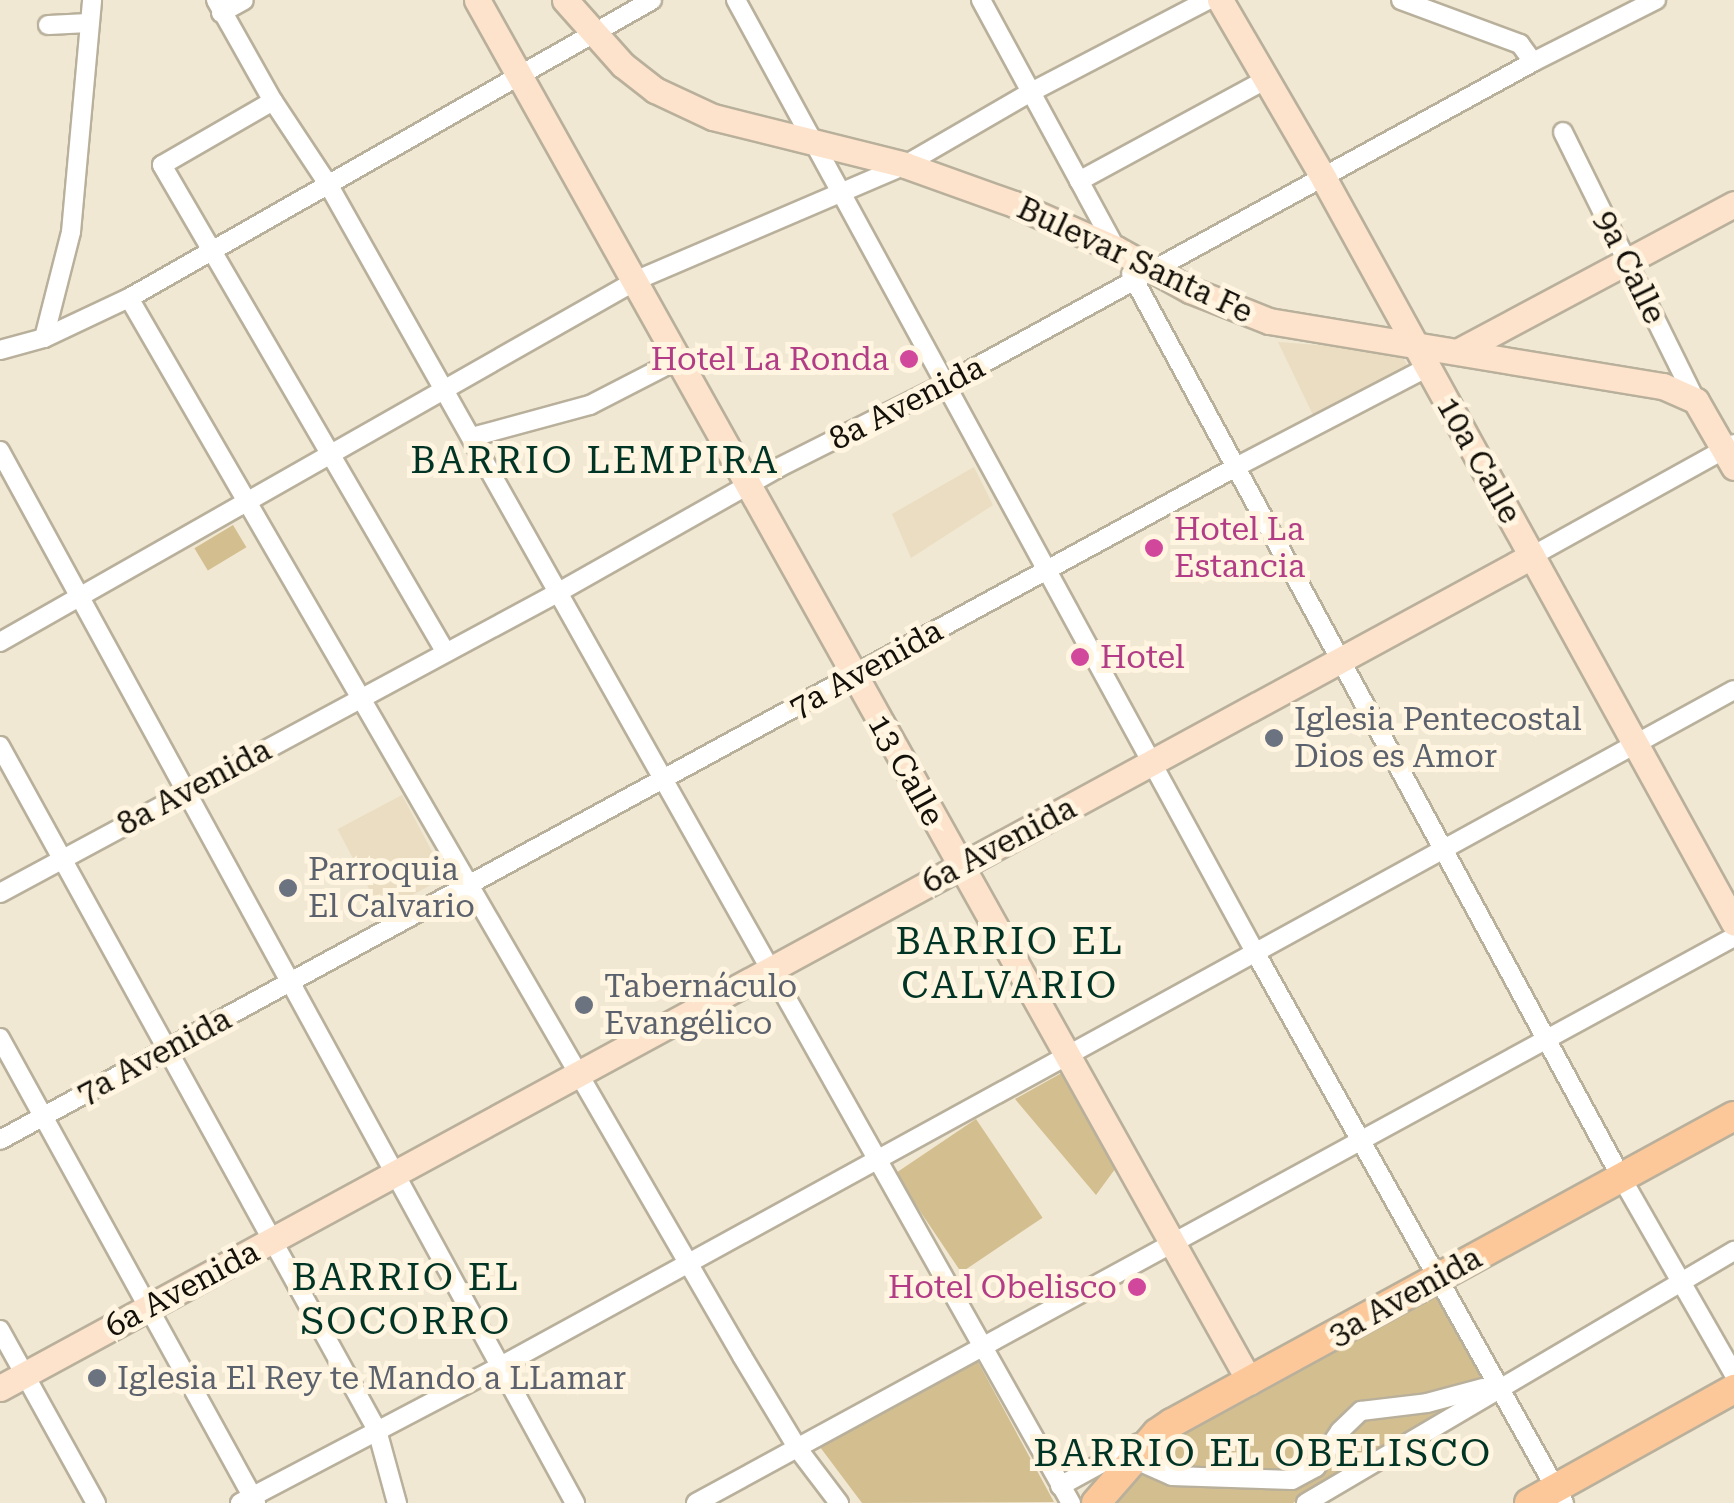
<!DOCTYPE html>
<meta charset="utf-8">
<style>
body{margin:0}
#map{position:relative;width:1734px;height:1503px;overflow:hidden;background:#f1e8d3;font-family:"Roboto Serif",serif}
div>[style]{position:absolute}
[style*='--x']{left:calc(var(--x)*1px);top:calc(var(--y)*1px);width:calc(var(--w)*1px);rotate:calc(var(--a)*1deg)}
.built>*{inset:0;background:#eaddc1;transform-origin:0 0}
.green>*{inset:0;background:#d3be8f;transform-origin:0 0}
.roads{filter:drop-shadow(2px 0 #b9b09c) drop-shadow(-2px 0 #b9b09c) drop-shadow(0 2px #b9b09c) drop-shadow(0 -2px #b9b09c)}
.street>*{height:18px;margin:-9px;padding:0 9px;transform-origin:9px;border-radius:9px;background:#fff}
.secondary>*{height:25px;margin:-12.5px;padding:0 12.5px;transform-origin:12.5px;border-radius:12.5px;background:#fee3cc}
.primary>*{height:28px;margin:-14px;padding:0 14px;transform-origin:14px;border-radius:14px;background:#fcc89a}
.dots>*{width:28px;height:28px;translate:-50% -50%;box-sizing:border-box;border:5px solid #fff5e0;border-radius:50%}
span{translate:-50% -50%;white-space:nowrap;text-align:center;line-height:1.15;-webkit-text-stroke:10px #fff5e0;paint-order:stroke}
.street-label{font-size:32px;color:#131009}
.hotel-label{font-size:32px;color:#b23c85}
.right{translate:-100% -50%;text-align:right}
.left{translate:0 -50%;text-align:left}
.worship-label{font-size:32px;color:#5b616d}
.quarter-label{font-size:38px;color:#003425;letter-spacing:2.5px}
</style>
<div id="map">
<div class="built">
<i style="clip-path:polygon(1278px 342px,1399px 351px,1408px 366px,1313px 415px)"></i>
<i style="clip-path:polygon(974px 467px,993px 505px,911px 558px,892px 514px)"></i>
<i style="left:402px;top:795px;width:93px;height:73px;rotate:62deg"></i>
</div>
<div class="green">
<i style="left:233px;top:525px;width:26px;height:45px;rotate:59deg"></i>
<i style="clip-path:polygon(1067px 1070px,1118px 1165px,1096px 1195px,1015px 1099px)"></i>
<i style="left:976px;top:1119px;width:119px;height:98px;rotate:56deg"></i>
<i style="clip-path:polygon(1434px 1292px,1485px 1384px,1293px 1503px,1083px 1503px,1250px 1382px)"></i>
<i style="clip-path:polygon(977px 1360px,1054px 1502px,862px 1503px,820px 1447px)"></i>
</div>
<div class="roads">
<div class="street">
<i style="--x:216;--y:0;--w:116;--a:60.6"></i>
<i style="--x:273;--y:101;--w:100;--a:56.5"></i>
<i style="--x:328;--y:184;--w:1514;--a:60.61"></i>
<i style="--x:736;--y:0;--w:1084;--a:61.4"></i>
<i style="--x:1255;--y:952;--w:632;--a:60.72"></i>
<i style="--x:981;--y:0;--w:285;--a:61.5"></i>
<i style="--x:1401;--y:0;--w:127;--a:20.3"></i>
<i style="--x:1520;--y:44;--w:22;--a:54"></i>
<i style="--x:221;--y:13;--w:26;--a:-29"></i>
<i style="--x:48;--y:25;--w:41;--a:-2.8"></i>
<i style="--x:273;--y:101;--w:128;--a:150"></i>
<i style="--x:162;--y:165;--w:562;--a:59.79"></i>
<i style="--x:1563;--y:132;--w:300;--a:63.7"></i>
<i style="--x:1079;--y:181;--w:214;--a:-28.5"></i>
<i style="--x:1131;--y:274;--w:1027;--a:61.51"></i>
<i style="--x:1621;--y:1177;--w:227;--a:60.2"></i>
<i style="--x:129;--y:298;--w:1223;--a:59.91"></i>
<i style="--x:742;--y:1356;--w:109;--a:58.9"></i>
<i style="--x:798;--y:1449;--w:68;--a:52.8"></i>
<i style="--x:44;--y:338;--w:109;--a:-75.7"></i>
<i style="--x:71;--y:232;--w:233;--a:-84.8"></i>
<i style="--x:0;--y:350;--w:46;--a:-15.3"></i>
<i style="--x:44;--y:338;--w:94;--a:-25.2"></i>
<i style="--x:129;--y:298;--w:602;--a:-29.67"></i>
<i style="--x:472;--y:437;--w:122;--a:-15.2"></i>
<i style="--x:590;--y:405;--w:100;--a:-27.3"></i>
<i style="--x:0;--y:451;--w:1199;--a:61.34"></i>
<i style="--x:1532;--y:556;--w:231;--a:-29"></i>
<i style="--x:0;--y:642;--w:733;--a:-29.61"></i>
<i style="--x:637;--y:280;--w:292;--a:-23.2"></i>
<i style="--x:905;--y:165;--w:146;--a:-30.1"></i>
<i style="--x:1031;--y:92;--w:199;--a:-27.5"></i>
<i style="--x:0;--y:746;--w:781;--a:61.14"></i>
<i style="--x:377;--y:1430;--w:76;--a:74.7"></i>
<i style="--x:0;--y:893;--w:635;--a:-28.3"></i>
<i style="--x:559;--y:592;--w:252;--a:-29.5"></i>
<i style="--x:778;--y:468;--w:189;--a:-26.7"></i>
<i style="--x:947;--y:383;--w:668;--a:-28.71"></i>
<i style="--x:1533;--y:62;--w:138;--a:-26.8"></i>
<i style="--x:0;--y:1038;--w:531;--a:61.17"></i>
<i style="--x:0;--y:1140;--w:1405;--a:-28.57"></i>
<i style="--x:1234;--y:468;--w:219;--a:-27.5"></i>
<i style="--x:0;--y:1330;--w:198;--a:61"></i>
<i style="--x:1130;--y:1452;--w:10;--a:53"></i>
<i style="--x:1136;--y:1460;--w:39;--a:24"></i>
<i style="--x:1172;--y:1476;--w:120;--a:1.9"></i>
<i style="--x:1292;--y:1480;--w:27;--a:-28"></i>
<i style="--x:1316;--y:1467;--w:43;--a:-56.3"></i>
<i style="--x:1340;--y:1431;--w:29;--a:-44"></i>
<i style="--x:1361;--y:1411;--w:66;--a:-6.9"></i>
<i style="--x:1427;--y:1403;--w:58;--a:-15"></i>
<i style="--x:1060;--y:1486;--w:90;--a:-28.6"></i>
<i style="--x:240;--y:1503;--w:293;--a:-27.7"></i>
<i style="--x:499;--y:1367;--w:1408;--a:-28.73"></i>
<i style="--x:696;--y:1503;--w:1182;--a:-28.6"></i>
<i style="--x:1306;--y:1503;--w:497;--a:-30.5"></i>
</div>
<div class="secondary">
<i style="--x:477;--y:0;--w:1583;--a:60.78"></i>
<i style="--x:565;--y:0;--w:87;--a:48.3"></i>
<i style="--x:623;--y:65;--w:41;--a:38"></i>
<i style="--x:655;--y:90;--w:64;--a:25"></i>
<i style="--x:713;--y:117;--w:198;--a:14"></i>
<i style="--x:905;--y:165;--w:116;--a:19.7"></i>
<i style="--x:1014;--y:204;--w:111;--a:23.8"></i>
<i style="--x:1116;--y:249;--w:85;--a:29"></i>
<i style="--x:1190;--y:290;--w:85;--a:21.4"></i>
<i style="--x:1269;--y:321;--w:399;--a:9.4"></i>
<i style="--x:1663;--y:386;--w:36;--a:24"></i>
<i style="--x:1696;--y:401;--w:76;--a:60.1"></i>
<i style="--x:1220;--y:0;--w:207;--a:59.8"></i>
<i style="--x:1324;--y:179;--w:849;--a:61.14"></i>
<i style="--x:1459;--y:351;--w:312;--a:-28.1"></i>
<i style="--x:0;--y:1388;--w:1743;--a:-28.51"></i>
</div>
<div class="primary">
<i style="--x:1096;--y:1503;--w:93;--a:-48.9"></i>
<i style="--x:1157;--y:1433;--w:18;--a:-34"></i>
<i style="--x:1172;--y:1423;--w:640;--a:-28.65"></i>
<i style="--x:1529;--y:1503;--w:235;--a:-29.1"></i>
</div>
</div>
<div class="dots">
<i style="left:909px;top:359px;background:#d1479c"></i>
<i style="left:1154px;top:548px;background:#d1479c"></i>
<i style="left:1080px;top:657px;background:#d1479c"></i>
<i style="left:1274px;top:738px;background:#6b7280"></i>
<i style="left:288px;top:888px;background:#6b7280"></i>
<i style="left:584px;top:1005px;background:#6b7280"></i>
<i style="left:1137px;top:1287px;background:#d1479c"></i>
<i style="left:97px;top:1378px;background:#6b7280"></i>
</div>
<div class="street-label">
<span style="left:1135px;top:260px;rotate:25deg">Bulevar Santa Fe</span>
<span style="left:1630px;top:267px;rotate:64deg">9a Calle</span>
<span style="left:907px;top:403px;rotate:-27deg">8a Avenida</span>
<span style="left:1479px;top:460px;rotate:61deg">10a Calle</span>
<span style="left:866px;top:669px;rotate:-29deg">7a Avenida</span>
<span style="left:906px;top:770px;rotate:61deg">13 Calle</span>
<span style="left:194px;top:787px;rotate:-28deg">8a Avenida</span>
<span style="left:999px;top:845px;rotate:-28deg">6a Avenida</span>
<span style="left:154px;top:1056px;rotate:-28deg">7a Avenida</span>
<span style="left:182px;top:1289px;rotate:-28deg">6a Avenida</span>
<span style="left:1405px;top:1296px;rotate:-29deg">3a Avenida</span>
</div>
<div class="hotel-label">
<span class="right" style="left:889px;top:359px">Hotel La Ronda</span>
<span class="left" style="left:1174px;top:548px">Hotel La<br>Estancia</span>
<span class="left" style="left:1100px;top:657px">Hotel</span>
<span class="right" style="left:1117px;top:1287px">Hotel Obelisco</span>
</div>
<div class="worship-label">
<span class="left" style="left:1294px;top:738px">Iglesia Pentecostal<br>Dios es Amor</span>
<span class="left" style="left:308px;top:888px">Parroquia<br>El Calvario</span>
<span class="left" style="left:604px;top:1005px">Tabernáculo<br>Evangélico</span>
<span class="left" style="left:117px;top:1378px">Iglesia El Rey te Mando a LLamar</span>
</div>
<div class="quarter-label">
<span style="left:595px;top:461px">BARRIO LEMPIRA</span>
<span style="left:1010px;top:964px">BARRIO EL<br>CALVARIO</span>
<span style="left:406px;top:1300px">BARRIO EL<br>SOCORRO</span>
<span style="left:1263px;top:1454px">BARRIO EL OBELISCO</span>
</div>
</div>
